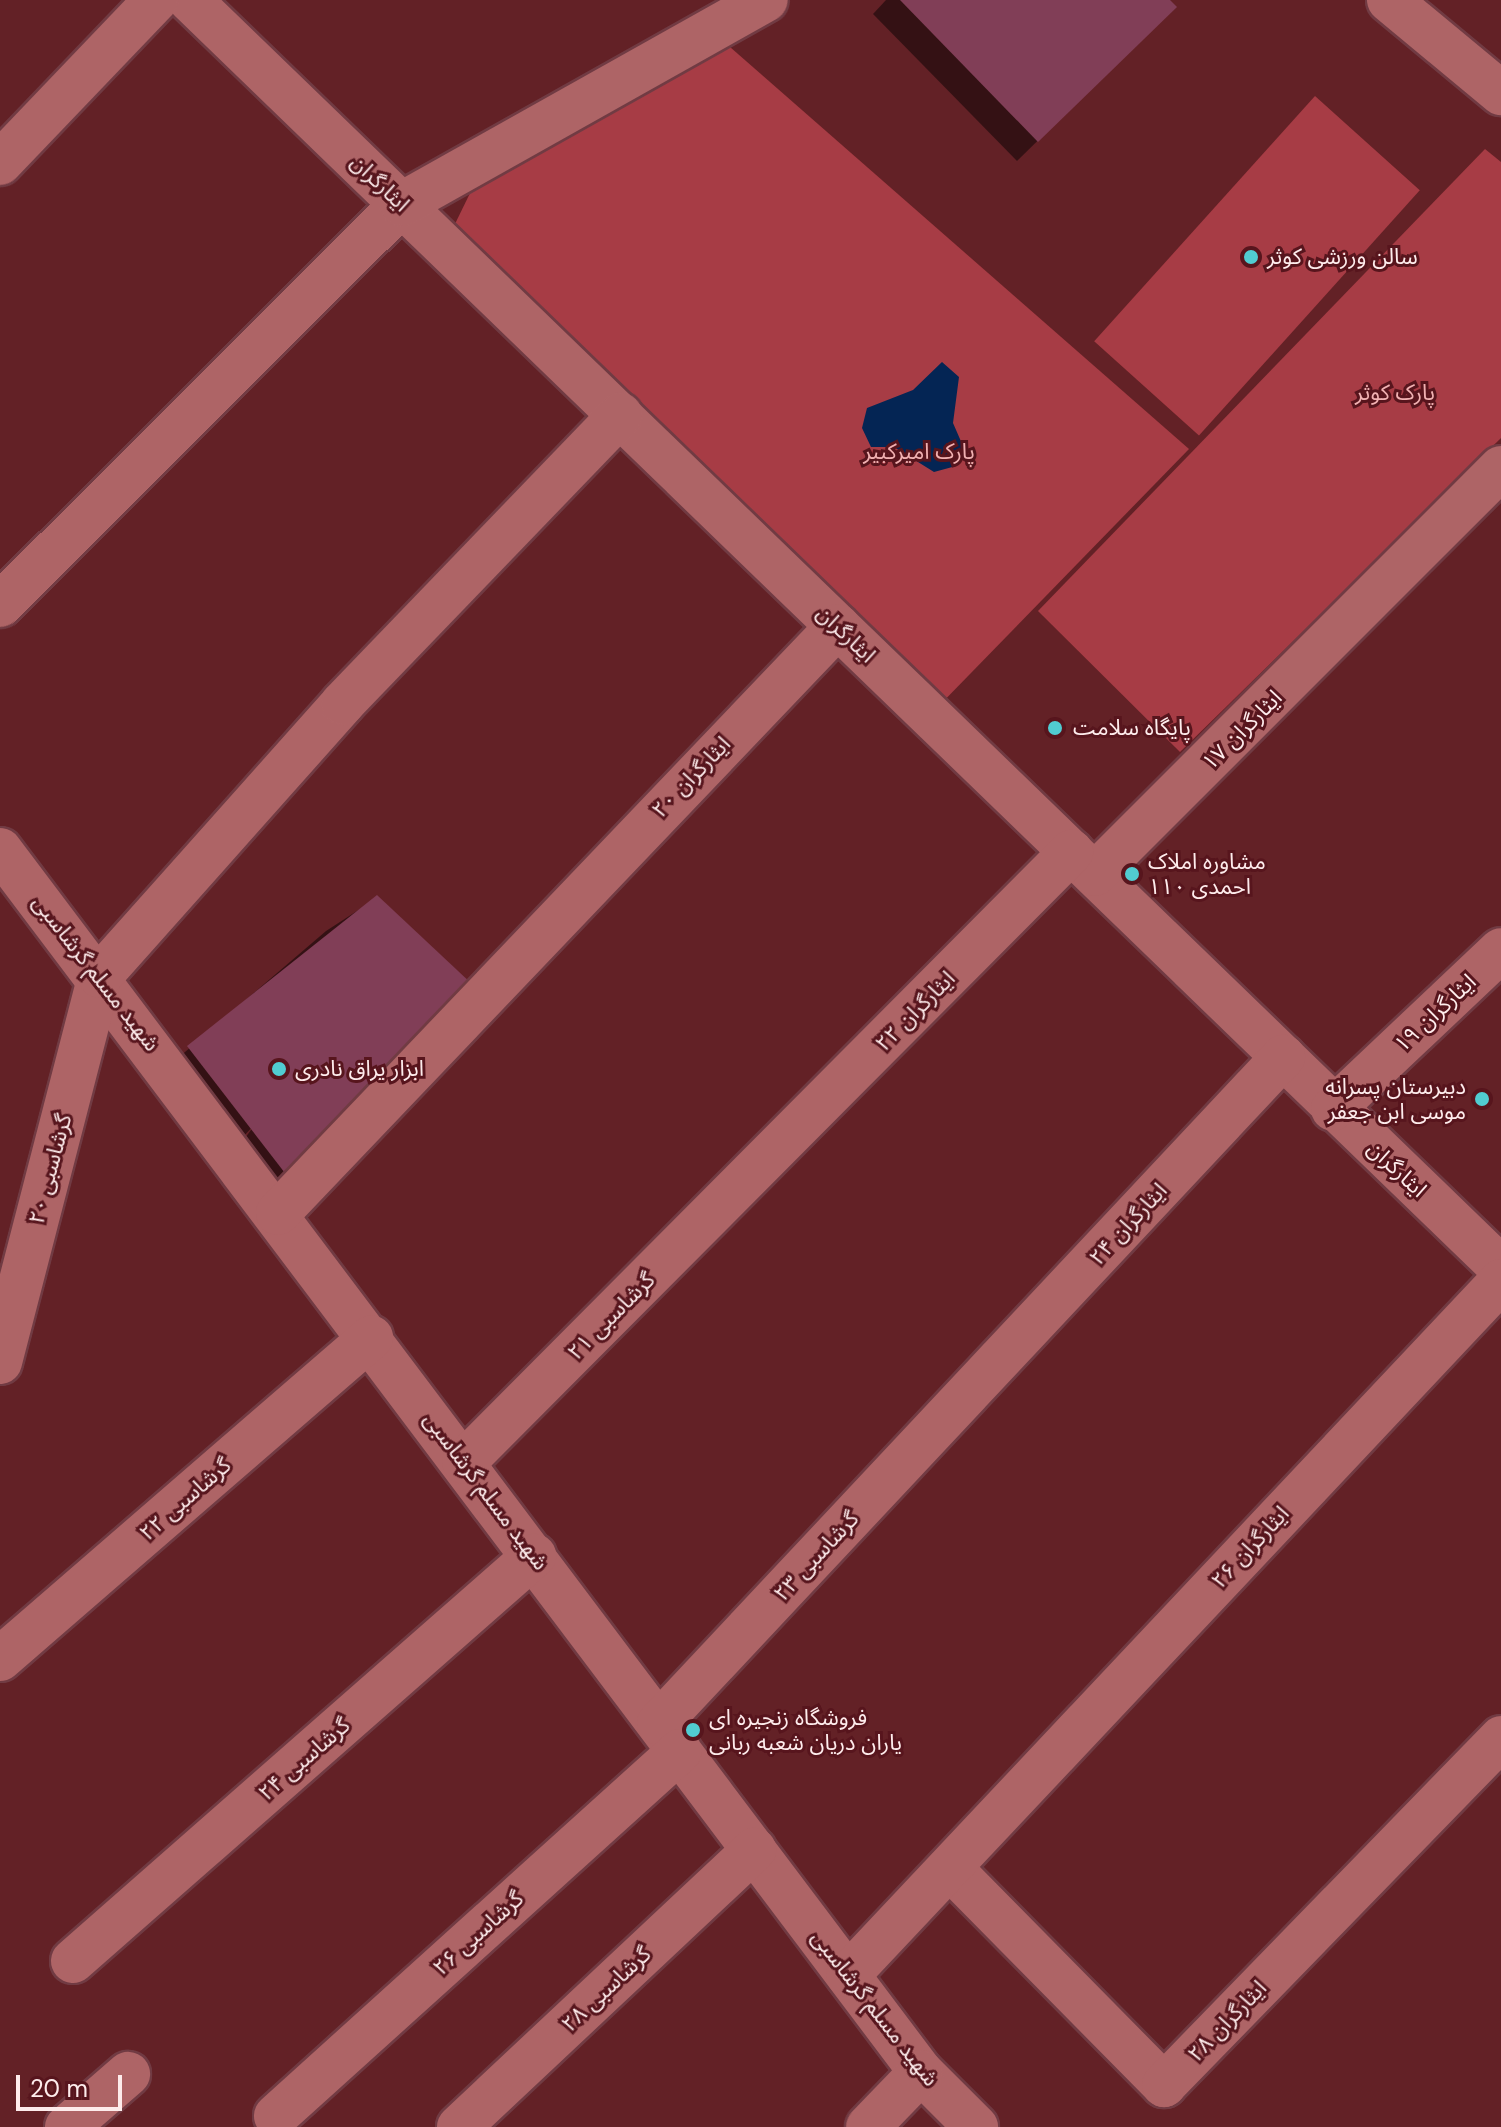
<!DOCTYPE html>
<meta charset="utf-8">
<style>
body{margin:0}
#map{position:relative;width:1501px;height:2127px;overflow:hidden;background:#632126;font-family:"DM Sans","Noto Sans Arabic",sans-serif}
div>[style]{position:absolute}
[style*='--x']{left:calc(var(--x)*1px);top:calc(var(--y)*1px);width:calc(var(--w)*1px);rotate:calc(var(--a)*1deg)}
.green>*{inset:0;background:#a73c45;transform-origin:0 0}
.water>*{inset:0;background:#042554}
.shadow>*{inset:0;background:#0007}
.building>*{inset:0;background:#813e57}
.roads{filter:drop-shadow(2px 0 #713b43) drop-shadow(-2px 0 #713b43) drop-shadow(0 2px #713b43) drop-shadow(0 -2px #713b43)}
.minor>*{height:44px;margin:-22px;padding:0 22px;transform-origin:22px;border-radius:22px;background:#ae6466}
.dots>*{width:22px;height:22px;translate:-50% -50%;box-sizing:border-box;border:4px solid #57151d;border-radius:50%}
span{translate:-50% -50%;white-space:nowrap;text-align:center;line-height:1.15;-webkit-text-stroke:6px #57151d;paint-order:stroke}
.street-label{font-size:22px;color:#feecec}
.poi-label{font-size:22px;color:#feecec}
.left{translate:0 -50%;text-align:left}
.right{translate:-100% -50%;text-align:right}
.park-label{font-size:22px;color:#f1b1b2}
.scale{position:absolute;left:16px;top:2075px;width:106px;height:36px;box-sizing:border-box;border:4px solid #feecec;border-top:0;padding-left:10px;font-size:24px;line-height:28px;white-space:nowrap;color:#feecec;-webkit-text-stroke:6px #57151d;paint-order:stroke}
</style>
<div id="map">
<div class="green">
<i style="clip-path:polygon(722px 40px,1189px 449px,932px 713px,453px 228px,474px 185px)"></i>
<i style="left:1315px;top:96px;width:141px;height:330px;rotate:42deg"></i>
<i style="clip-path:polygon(1485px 149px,1501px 162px,1501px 438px,1180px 752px,1038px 611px)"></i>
</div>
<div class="water">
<i style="clip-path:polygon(942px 362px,959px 377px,953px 423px,963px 446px,956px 466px,934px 472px,894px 447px,871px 447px,862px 428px,867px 408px,913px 390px)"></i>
</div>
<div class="shadow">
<i style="clip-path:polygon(886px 0,1167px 0,1174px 7px,1017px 161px,873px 14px)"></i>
<i style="clip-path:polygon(377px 898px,471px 985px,272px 1191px,240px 1145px,256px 1123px,243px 1137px,178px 1058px,326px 931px)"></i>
</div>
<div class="building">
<i style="clip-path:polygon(900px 0,1170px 0,1177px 7px,1038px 142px)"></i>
<i style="clip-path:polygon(377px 895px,473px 985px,288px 1177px,187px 1046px)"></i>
</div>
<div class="roads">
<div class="minor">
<i style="--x:190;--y:0;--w:1824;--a:44.04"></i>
<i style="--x:1389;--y:0;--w:146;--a:39.7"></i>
<i style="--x:0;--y:163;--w:226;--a:-46.3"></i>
<i style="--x:0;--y:605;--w:568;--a:-44.93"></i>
<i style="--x:402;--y:204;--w:417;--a:-29.3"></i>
<i style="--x:0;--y:850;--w:1530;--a:53"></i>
<i style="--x:921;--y:2072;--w:78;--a:45"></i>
<i style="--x:1095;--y:874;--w:574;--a:-45"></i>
<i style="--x:1333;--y:1109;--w:231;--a:-43.4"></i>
<i style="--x:278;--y:1213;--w:811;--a:-46.35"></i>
<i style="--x:0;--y:1362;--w:399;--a:-75.5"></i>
<i style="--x:100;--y:976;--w:365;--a:-48.3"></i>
<i style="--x:343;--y:703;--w:400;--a:-46.1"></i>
<i style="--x:464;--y:1462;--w:861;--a:-45.14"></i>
<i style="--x:0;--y:1659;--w:491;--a:-40.9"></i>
<i style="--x:659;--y:1723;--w:913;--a:-46.86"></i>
<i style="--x:950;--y:1868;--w:305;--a:45.4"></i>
<i style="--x:1164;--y:2085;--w:484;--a:-45.8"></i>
<i style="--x:73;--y:1961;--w:614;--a:-41.3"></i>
<i style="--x:848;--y:1975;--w:953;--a:-46.74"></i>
<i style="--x:276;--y:2116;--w:544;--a:-42.1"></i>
<i style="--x:67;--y:2127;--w:81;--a:-41"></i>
<i style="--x:459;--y:2127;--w:405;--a:-43.2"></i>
<i style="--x:868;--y:2127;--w:76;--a:-46.1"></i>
</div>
</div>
<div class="dots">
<i style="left:1251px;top:257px;background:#51ccd1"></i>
<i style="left:1055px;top:728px;background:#51ccd1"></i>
<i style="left:1132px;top:874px;background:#51ccd1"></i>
<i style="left:279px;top:1069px;background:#51ccd1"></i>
<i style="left:1482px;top:1099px;background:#51ccd1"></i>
<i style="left:693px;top:1730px;background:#51ccd1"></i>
</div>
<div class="street-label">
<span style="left:380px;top:183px;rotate:44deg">ایثارگران</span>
<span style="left:846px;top:634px;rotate:44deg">ایثارگران</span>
<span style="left:1242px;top:730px;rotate:-45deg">ایثارگران ۱۷</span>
<span style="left:691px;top:777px;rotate:-46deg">ایثارگران ۲۰</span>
<span style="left:96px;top:973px;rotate:52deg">شهید مسلم گرشاسبی</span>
<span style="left:915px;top:1011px;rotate:-45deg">ایثارگران ۲۲</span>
<span style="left:1435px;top:1013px;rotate:-43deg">ایثارگران ۱۹</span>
<span style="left:50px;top:1169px;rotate:-75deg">گرشاسبی ۲۰</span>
<span style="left:1397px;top:1169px;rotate:43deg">ایثارگران</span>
<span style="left:1128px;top:1224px;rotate:-47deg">ایثارگران ۲۴</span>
<span style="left:611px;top:1316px;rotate:-45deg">گرشاسبی ۲۱</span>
<span style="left:486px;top:1491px;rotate:53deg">شهید مسلم گرشاسبی</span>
<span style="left:185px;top:1499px;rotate:-41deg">گرشاسبی ۲۲</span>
<span style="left:1250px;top:1547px;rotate:-47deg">ایثارگران ۲۶</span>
<span style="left:816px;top:1556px;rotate:-47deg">گرشاسبی ۲۳</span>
<span style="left:304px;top:1759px;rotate:-41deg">گرشاسبی ۲۴</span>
<span style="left:478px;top:1933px;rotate:-42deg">گرشاسبی ۲۶</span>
<span style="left:606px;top:1989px;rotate:-43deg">گرشاسبی ۲۸</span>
<span style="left:875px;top:2008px;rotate:52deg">شهید مسلم گرشاسبی</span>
<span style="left:1227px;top:2021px;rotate:-46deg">ایثارگران ۲۸</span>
</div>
<div class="poi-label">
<span class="left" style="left:1267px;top:257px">سالن ورزشی کوثر</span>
<span class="left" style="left:1073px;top:728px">پایگاه سلامت</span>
<span class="left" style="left:1148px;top:874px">مشاوره املاک<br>۱۱۰ احمدی</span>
<span class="left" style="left:295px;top:1069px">ابزار یراق نادری</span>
<span class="right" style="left:1466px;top:1099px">دبیرستان پسرانه<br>موسی ابن جعفر</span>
<span class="left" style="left:709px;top:1730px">فروشگاه زنجیره ای<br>یاران دریان شعبه ربانی</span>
</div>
<div class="park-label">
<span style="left:1395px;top:393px">پارک کوثر</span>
<span style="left:919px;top:452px">پارک امیرکبیر</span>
</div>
<div class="scale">20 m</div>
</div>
